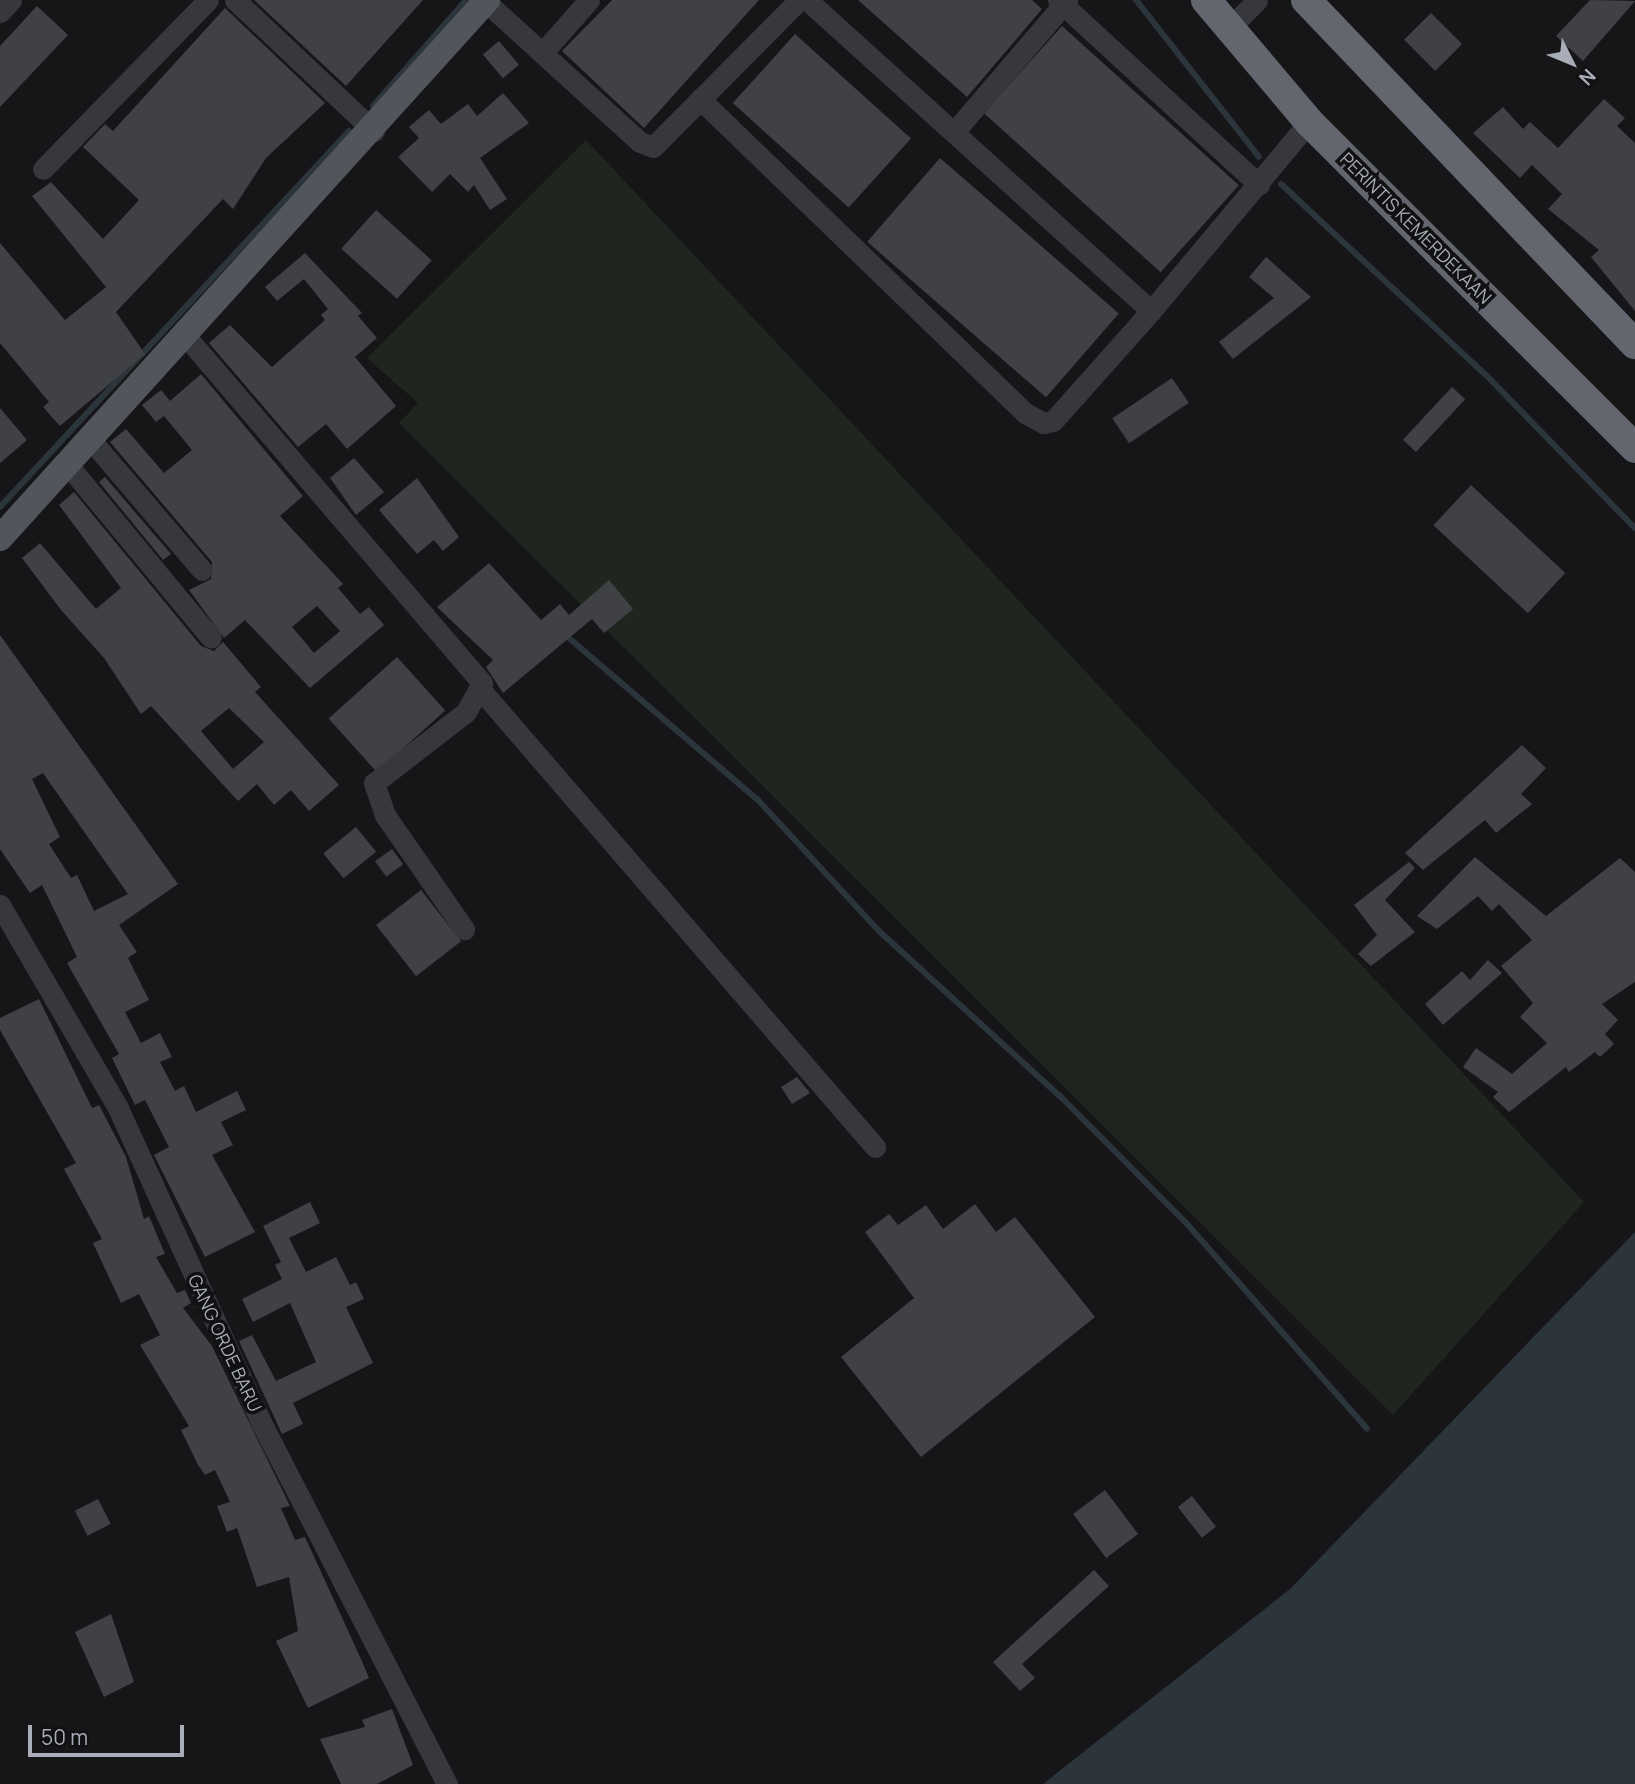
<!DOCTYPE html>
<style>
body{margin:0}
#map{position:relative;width:1635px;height:1784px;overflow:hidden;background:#161618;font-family:Manrope,sans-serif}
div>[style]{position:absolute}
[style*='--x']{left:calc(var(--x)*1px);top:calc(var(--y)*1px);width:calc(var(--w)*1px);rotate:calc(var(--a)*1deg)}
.green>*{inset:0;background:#1e261f}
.water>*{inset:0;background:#2c353c}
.stream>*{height:6px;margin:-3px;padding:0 3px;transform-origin:3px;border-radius:3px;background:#2c353c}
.building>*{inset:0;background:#404145;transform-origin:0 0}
.minor>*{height:21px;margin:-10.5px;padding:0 10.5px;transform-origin:10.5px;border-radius:10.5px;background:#37383d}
.major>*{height:26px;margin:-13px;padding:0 13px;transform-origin:13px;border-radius:13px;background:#53555c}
.highway>*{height:30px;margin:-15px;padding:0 15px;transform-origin:15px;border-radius:15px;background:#63666e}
span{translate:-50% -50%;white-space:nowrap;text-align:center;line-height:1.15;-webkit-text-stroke:7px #111113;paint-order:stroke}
.street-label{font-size:18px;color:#a8adb8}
.north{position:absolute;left:1537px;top:28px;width:70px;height:70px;-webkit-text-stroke:5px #111113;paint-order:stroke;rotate:133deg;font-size:19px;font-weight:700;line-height:28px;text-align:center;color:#a8adb8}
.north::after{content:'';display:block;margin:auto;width:24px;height:32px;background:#a8adb8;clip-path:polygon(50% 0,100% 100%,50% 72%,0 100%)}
.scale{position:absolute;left:28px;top:1725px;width:156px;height:32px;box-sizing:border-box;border:4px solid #a8adb8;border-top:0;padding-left:9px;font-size:21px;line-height:24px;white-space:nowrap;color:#a8adb8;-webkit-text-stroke:5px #111113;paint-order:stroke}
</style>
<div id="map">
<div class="green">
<i style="clip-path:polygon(586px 140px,1584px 1202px,1393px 1415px,399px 423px,418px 403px,367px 358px)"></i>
</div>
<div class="water">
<i style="clip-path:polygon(1635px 1232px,1635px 1784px,1043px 1784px,1290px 1589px)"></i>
</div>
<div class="stream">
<i style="--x:1136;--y:0;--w:199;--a:51.9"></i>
<i style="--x:373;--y:106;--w:141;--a:-48.7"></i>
<i style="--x:1281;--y:184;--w:280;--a:43"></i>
<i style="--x:1486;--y:375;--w:214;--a:45.8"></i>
<i style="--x:0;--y:507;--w:513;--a:-47.13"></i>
<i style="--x:570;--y:639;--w:248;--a:40.6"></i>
<i style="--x:758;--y:800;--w:178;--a:47.3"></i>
<i style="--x:879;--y:931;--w:245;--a:42.4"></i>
<i style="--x:1060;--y:1096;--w:182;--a:45.2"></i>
<i style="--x:1188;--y:1225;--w:271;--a:48.7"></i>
</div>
<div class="building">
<i style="clip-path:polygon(254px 0,423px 0,346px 86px)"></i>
<i style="clip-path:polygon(612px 0,759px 0,644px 128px,562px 51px)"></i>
<i style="clip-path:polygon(858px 0,1032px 0,1042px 9px,967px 97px)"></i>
<i style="clip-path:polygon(1590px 0,1635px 1px,1583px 61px,1556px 36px)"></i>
<i style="clip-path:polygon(37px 6px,68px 35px,0 107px,0 46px)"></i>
<i style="clip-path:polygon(225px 8px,325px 103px,266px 158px,233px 209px,223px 199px,116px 312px,145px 354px,60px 426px,43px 407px,49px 402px,0 343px,0 243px,65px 320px,106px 287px,32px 196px,51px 182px,103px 239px,139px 200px,83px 147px,105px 124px,113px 131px)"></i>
<i style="left:1431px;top:13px;width:44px;height:38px;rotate:45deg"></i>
<i style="left:1062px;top:26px;width:238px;height:117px;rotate:42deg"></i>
<i style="left:795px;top:34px;width:156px;height:93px;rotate:42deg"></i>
<i style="left:499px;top:41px;width:31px;height:21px;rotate:50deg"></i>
<i style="clip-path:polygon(503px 93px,529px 123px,480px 158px,507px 199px,490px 210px,474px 185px,468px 192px,450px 174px,432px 192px,398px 157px,419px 138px,409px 127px,429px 110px,441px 124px,468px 104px,477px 116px)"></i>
<i style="clip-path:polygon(1604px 99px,1625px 118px,1617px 126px,1635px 143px,1635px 311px,1591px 257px,1599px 250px,1548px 209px,1562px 194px,1532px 165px,1520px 178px,1473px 133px,1503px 107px,1523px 129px,1530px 122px,1558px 148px)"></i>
<i style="left:940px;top:158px;width:237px;height:111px;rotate:41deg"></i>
<i style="left:376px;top:210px;width:75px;height:52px;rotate:42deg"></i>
<i style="clip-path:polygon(305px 253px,362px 313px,358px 316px,377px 338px,355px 357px,396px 406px,347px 449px,326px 424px,298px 447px,209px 343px,230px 325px,272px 367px,325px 320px,321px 315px,328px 309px,304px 279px,277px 301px,265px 287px)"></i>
<i style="clip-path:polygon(1266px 257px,1311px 297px,1233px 359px,1219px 342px,1274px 298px,1249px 277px)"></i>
<i style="clip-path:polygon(evenodd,201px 374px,303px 496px,280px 516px,343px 584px,338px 588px,360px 614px,369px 607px,384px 625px,310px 688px,245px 620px,224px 638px,189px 590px,211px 579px,212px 562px,110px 442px,126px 429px,164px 473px,192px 450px,164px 416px,156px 422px,142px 405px,161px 390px,170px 401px,201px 374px,317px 606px,340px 631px,314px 653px,292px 627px,317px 606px)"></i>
<i style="left:1172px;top:378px;width:30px;height:72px;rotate:56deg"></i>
<i style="left:1452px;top:387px;width:18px;height:72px;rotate:43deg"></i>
<i style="clip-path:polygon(0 408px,27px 440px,0 463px)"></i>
<i style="clip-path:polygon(354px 458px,384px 492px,356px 515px,330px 478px)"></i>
<i style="clip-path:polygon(105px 477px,171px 554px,163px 560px,99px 482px)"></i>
<i style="clip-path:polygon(417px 478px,459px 537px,443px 551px,434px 540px,417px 554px,379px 510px)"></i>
<i style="left:1471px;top:485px;width:129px;height:55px;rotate:43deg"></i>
<i style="clip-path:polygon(evenodd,74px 492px,201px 646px,214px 651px,223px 642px,261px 687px,255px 692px,339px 785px,309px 811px,291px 790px,274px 805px,257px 784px,238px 801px,151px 706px,141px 714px,104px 658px,61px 610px,22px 558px,40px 543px,96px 609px,121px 588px,59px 505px,74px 492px,229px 708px,264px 742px,233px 769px,201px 731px,229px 708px)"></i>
<i style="clip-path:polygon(489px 563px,541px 620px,560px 604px,569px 615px,609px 580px,633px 609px,604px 633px,592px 619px,503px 693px,486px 667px,493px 660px,437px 607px)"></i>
<i style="clip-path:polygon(evenodd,0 635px,178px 884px,119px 925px,137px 952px,128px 958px,149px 1000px,125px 1012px,141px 1043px,160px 1033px,172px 1057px,160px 1062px,175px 1091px,184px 1086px,196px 1112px,237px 1091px,246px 1110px,221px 1122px,233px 1145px,212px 1155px,255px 1232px,205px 1257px,154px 1155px,169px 1147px,145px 1100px,135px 1105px,112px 1058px,119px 1054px,67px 963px,77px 957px,42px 885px,30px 893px,0 849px,0 635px,43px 773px,92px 843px,128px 894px,94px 911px,77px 875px,71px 878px,49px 844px,60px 837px,32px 779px,43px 773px)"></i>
<i style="left:397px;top:657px;width:72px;height:92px;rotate:48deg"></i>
<i style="clip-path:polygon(1522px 745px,1546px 768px,1521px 794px,1532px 804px,1496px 833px,1485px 820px,1423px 870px,1405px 853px)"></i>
<i style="left:356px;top:827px;width:32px;height:42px;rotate:51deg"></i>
<i style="left:392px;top:849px;width:19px;height:21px;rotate:54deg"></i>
<i style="clip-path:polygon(1475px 857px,1546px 916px,1620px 858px,1635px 872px,1635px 982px,1602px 1004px,1618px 1020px,1605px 1034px,1614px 1044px,1600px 1057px,1595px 1052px,1569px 1072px,1566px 1067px,1509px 1112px,1493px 1097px,1498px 1092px,1463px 1067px,1476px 1048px,1512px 1074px,1547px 1043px,1520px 1017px,1533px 1003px,1501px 966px,1532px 940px,1499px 904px,1492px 911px,1478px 896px,1437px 929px,1417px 916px)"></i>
<i style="clip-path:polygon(1409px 862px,1415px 868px,1385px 900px,1415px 932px,1371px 966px,1358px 954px,1377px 935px,1354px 905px)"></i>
<i style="left:421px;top:890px;width:65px;height:57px;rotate:52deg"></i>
<i style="clip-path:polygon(1488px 960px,1502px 973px,1443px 1025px,1425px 1004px,1462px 971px,1470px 980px)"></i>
<i style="clip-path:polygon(39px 999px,92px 1108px,99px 1105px,126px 1157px,144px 1219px,149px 1216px,165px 1254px,156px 1257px,177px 1293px,185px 1290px,191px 1303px,183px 1308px,212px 1346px,290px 1506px,281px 1508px,295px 1540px,305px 1537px,361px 1659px,369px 1678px,308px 1708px,276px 1641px,298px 1631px,289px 1577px,257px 1587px,237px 1528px,227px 1532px,217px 1506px,230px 1502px,215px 1470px,205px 1475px,198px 1465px,181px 1430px,189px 1426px,140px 1345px,160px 1335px,139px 1294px,121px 1303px,93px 1243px,102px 1239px,64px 1169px,76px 1163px,0 1030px,0 1018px)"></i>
<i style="clip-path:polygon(797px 1077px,810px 1093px,792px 1104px,781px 1087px)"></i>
<i style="clip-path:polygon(310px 1202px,320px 1223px,289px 1238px,306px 1272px,336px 1257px,350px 1285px,356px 1282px,364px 1299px,346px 1307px,373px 1363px,293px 1403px,303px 1424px,282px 1434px,239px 1341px,252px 1335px,276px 1381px,316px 1362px,290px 1303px,253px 1322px,242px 1299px,282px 1279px,275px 1265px,281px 1262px,263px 1226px)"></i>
<i style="clip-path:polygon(975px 1204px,996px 1232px,1015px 1217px,1095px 1317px,921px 1457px,841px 1357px,914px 1298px,865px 1232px,889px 1214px,898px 1225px,926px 1205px,943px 1229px)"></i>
<i style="left:1105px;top:1490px;width:55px;height:40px;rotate:53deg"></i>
<i style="left:1192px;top:1496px;width:39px;height:18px;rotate:52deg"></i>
<i style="left:98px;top:1499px;width:28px;height:26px;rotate:63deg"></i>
<i style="clip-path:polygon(1094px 1570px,1109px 1586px,1022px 1664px,1035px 1678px,1020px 1691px,993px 1662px)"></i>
<i style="clip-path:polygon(111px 1614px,134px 1682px,104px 1697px,75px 1632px)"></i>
<i style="clip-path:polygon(392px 1709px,413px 1765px,377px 1784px,341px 1784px,320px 1739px,365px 1727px,362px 1720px)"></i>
</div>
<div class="minor">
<i style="--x:235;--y:0;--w:191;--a:43.3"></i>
<i style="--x:807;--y:0;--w:464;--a:42.1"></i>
<i style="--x:1151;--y:311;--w:246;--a:-50.1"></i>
<i style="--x:1058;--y:0;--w:273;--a:42.6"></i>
<i style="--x:486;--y:2;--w:208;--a:42.3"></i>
<i style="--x:640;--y:142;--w:14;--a:21"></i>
<i style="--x:653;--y:147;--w:207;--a:-45.2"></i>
<i style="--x:0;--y:12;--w:16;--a:-47"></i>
<i style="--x:1227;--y:31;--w:43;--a:-45.9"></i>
<i style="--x:544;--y:51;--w:68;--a:-48.6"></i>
<i style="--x:700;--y:99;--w:452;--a:44"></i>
<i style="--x:1025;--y:413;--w:21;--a:28"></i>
<i style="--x:1044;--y:423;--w:9;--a:-13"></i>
<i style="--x:1053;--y:421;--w:147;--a:-48.3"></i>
<i style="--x:954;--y:132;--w:174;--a:-49.4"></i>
<i style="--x:43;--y:169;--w:236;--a:-45.7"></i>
<i style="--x:184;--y:334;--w:459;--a:49.5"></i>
<i style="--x:482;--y:683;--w:33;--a:119"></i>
<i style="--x:466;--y:712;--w:116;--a:142.3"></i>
<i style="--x:374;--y:783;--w:34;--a:71"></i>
<i style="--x:385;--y:815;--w:139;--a:55.3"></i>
<i style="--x:90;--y:439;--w:172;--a:49.5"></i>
<i style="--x:68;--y:465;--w:224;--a:50.4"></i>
<i style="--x:480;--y:689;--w:605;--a:49.22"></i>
<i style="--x:0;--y:905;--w:235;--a:59.8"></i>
<i style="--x:118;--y:1108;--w:347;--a:65.5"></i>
<i style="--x:262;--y:1424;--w:405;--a:62.8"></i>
</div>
<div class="major">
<i style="--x:0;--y:538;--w:726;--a:-47.85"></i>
</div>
<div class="highway">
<i style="--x:1206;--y:0;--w:160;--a:49.8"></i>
<i style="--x:1309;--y:122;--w:461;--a:45"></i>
<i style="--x:1306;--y:0;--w:476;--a:46.3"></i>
</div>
<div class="street-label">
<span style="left:1416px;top:228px;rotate:45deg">PERINTIS KEMERDEKAAN</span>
<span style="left:225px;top:1343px;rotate:65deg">GANG ORDE BARU</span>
</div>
<div class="north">N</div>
<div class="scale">50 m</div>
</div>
